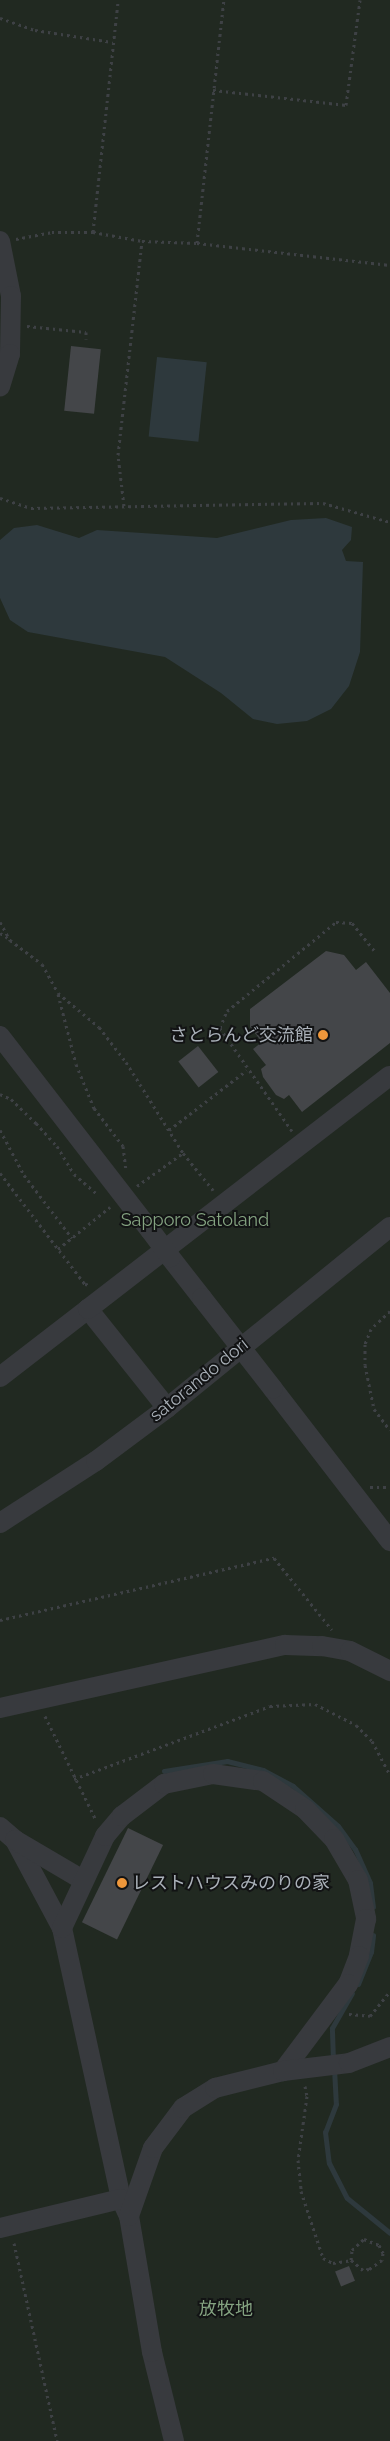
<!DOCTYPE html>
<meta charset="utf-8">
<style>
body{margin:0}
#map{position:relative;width:390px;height:2441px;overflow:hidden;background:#171819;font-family:Raleway,"Noto Sans JP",sans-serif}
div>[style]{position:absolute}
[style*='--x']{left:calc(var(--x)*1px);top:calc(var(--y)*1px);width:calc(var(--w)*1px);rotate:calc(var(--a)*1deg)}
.green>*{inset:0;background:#212921;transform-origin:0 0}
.water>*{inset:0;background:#2e393d;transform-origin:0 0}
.stream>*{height:5px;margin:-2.5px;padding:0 2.5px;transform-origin:2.5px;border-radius:2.5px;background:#2e393d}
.building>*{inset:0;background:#444649;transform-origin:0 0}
.path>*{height:3px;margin-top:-1.5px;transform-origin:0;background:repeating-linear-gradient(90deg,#3e4145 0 2.5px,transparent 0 6.5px)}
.minor>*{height:20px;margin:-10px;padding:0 10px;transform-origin:10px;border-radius:10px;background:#383a3e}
.minor-bridge>*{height:20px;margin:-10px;padding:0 10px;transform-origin:10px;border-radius:10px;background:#383a3e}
.dots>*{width:14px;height:14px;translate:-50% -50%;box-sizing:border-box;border:2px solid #121314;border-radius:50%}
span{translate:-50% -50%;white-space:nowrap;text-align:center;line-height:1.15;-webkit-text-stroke:4px #121314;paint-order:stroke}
.poi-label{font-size:18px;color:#aab1b9}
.right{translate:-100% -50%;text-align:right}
.left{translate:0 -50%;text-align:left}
.park-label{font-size:18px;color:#84a381}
.street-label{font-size:18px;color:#aab1b9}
</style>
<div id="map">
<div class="green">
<i style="left:0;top:0;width:390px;height:2441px"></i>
</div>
<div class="water">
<i style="left:157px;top:357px;width:50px;height:80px;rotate:6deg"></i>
<i style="clip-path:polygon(326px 518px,352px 527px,351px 540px,342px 550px,346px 561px,363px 562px,360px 652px,349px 686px,331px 709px,307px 721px,277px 724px,253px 719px,221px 693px,165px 657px,28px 632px,10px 620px,0 598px,0 540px,14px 528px,37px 525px,79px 538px,97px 530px,217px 538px,291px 520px)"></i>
</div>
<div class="stream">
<i style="--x:164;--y:1771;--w:64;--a:-9"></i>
<i style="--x:227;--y:1761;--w:37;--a:14"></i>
<i style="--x:263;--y:1770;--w:34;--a:28"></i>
<i style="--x:293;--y:1786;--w:60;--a:41.6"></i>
<i style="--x:338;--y:1826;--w:29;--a:54"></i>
<i style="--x:355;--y:1849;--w:37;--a:66"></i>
<i style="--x:370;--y:1883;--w:24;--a:83"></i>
<i style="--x:358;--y:1984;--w:35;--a:-68"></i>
<i style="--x:371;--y:1952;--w:17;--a:-83"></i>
<i style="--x:333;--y:2060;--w:32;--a:-92"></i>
<i style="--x:332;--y:2028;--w:40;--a:-60.3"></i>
<i style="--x:334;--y:2068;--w:36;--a:87"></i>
<i style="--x:336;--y:2104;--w:30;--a:111"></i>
<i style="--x:325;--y:2132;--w:31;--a:83"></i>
<i style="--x:329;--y:2163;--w:39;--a:63"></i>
<i style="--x:347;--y:2198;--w:55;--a:39.1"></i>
</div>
<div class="building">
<i style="left:71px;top:346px;width:30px;height:65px;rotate:6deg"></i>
<i style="clip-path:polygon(326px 951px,344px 955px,356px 970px,366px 962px,390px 993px,390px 1043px,302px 1112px,289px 1095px,284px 1099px,276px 1095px,263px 1077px,261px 1069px,266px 1065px,253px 1049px,262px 1042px,250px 1027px,250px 1009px)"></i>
<i style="left:198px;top:1046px;width:33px;height:25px;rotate:52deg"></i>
<i style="left:128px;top:1828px;width:39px;height:105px;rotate:26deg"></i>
<i style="left:349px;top:2266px;width:16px;height:15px;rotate:68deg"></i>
</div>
<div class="path">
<i style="--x:0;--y:18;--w:37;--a:19"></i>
<i style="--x:35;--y:30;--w:78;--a:8.9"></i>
<i style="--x:213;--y:90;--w:134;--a:6.4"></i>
<i style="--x:346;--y:105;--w:106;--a:-82.4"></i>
<i style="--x:93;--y:232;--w:233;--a:-83.8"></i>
<i style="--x:16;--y:239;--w:37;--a:-11"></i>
<i style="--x:52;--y:232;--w:41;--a:0"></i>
<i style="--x:93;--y:232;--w:50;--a:10.4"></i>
<i style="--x:142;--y:241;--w:55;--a:2.1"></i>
<i style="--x:197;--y:243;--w:194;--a:6.5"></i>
<i style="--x:197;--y:243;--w:244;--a:-83.7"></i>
<i style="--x:27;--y:326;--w:59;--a:5.8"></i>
<i style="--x:86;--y:332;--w:7;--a:90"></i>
<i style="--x:0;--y:498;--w:33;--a:18"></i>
<i style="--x:31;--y:508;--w:292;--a:-1"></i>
<i style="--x:323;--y:503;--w:70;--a:15.8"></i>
<i style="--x:124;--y:506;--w:51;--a:-96.7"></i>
<i style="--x:118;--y:455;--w:215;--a:-83.6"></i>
<i style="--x:0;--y:922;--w:21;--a:61"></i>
<i style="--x:10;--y:940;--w:40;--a:37"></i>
<i style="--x:42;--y:964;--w:33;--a:61"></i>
<i style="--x:58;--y:993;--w:53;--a:39.7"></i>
<i style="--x:99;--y:1027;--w:44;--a:52.4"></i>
<i style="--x:126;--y:1062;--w:107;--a:57.9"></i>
<i style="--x:183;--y:1153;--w:48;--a:51"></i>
<i style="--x:0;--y:933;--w:9;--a:32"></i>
<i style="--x:58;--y:994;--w:72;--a:75.6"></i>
<i style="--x:76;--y:1064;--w:48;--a:67.8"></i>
<i style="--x:94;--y:1108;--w:48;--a:52.7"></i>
<i style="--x:123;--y:1146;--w:24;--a:83"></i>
<i style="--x:0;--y:1094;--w:12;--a:24"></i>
<i style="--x:11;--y:1099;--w:35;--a:44"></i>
<i style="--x:36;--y:1123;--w:31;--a:48"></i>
<i style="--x:57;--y:1146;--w:33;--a:59"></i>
<i style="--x:74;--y:1174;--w:30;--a:41"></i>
<i style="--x:0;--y:1130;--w:51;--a:61.9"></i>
<i style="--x:24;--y:1175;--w:79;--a:52.7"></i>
<i style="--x:169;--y:1130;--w:98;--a:-37.6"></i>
<i style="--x:292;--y:1131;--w:126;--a:-125"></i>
<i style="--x:220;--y:1028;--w:18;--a:-68"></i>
<i style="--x:227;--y:1011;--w:141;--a:-39.2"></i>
<i style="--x:336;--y:922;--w:16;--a:4"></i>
<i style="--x:352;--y:923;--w:36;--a:51"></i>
<i style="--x:0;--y:1173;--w:140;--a:52.6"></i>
<i style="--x:85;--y:1284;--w:6;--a:9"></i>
<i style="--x:137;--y:1186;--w:57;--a:-35.7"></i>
<i style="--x:58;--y:1249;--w:67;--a:-38.9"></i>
<i style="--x:390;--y:1311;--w:26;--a:137"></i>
<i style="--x:371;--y:1329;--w:16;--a:112"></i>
<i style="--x:365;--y:1344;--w:21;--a:90"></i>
<i style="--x:365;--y:1365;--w:45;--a:78.4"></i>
<i style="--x:374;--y:1409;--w:26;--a:53"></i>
<i style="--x:370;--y:1487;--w:20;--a:0"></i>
<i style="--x:0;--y:1620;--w:281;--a:-12.8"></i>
<i style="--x:274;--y:1558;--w:92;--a:51.1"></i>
<i style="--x:45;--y:1716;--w:116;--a:63.9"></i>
<i style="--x:74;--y:1779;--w:209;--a:-20.4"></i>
<i style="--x:270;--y:1706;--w:45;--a:-2.5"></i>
<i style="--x:315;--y:1704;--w:46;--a:27.1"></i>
<i style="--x:356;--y:1725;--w:23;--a:45"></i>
<i style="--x:372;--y:1741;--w:38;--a:62"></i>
<i style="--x:349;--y:2014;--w:21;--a:5"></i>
<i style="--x:370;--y:2016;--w:32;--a:-51"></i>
<i style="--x:305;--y:2086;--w:10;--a:79"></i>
<i style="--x:307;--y:2096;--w:65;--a:98"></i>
<i style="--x:298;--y:2160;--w:31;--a:84"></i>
<i style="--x:301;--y:2191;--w:71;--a:71.8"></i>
<i style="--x:323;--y:2258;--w:11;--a:27"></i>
<i style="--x:333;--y:2263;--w:18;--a:-9"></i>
<i style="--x:351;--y:2260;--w:10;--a:-84"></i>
<i style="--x:352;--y:2250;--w:16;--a:-43"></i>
<i style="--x:364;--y:2239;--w:16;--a:22"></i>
<i style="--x:379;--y:2245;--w:9;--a:63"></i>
<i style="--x:383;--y:2253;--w:7;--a:98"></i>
<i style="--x:382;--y:2260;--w:16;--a:145"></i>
<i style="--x:369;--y:2269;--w:6;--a:171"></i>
<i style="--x:363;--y:2270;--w:16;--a:-140"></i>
<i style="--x:14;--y:2243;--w:203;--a:77.7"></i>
</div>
<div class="minor">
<i style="--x:0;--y:241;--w:56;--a:78.7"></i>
<i style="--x:11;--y:296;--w:58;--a:91"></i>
<i style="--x:10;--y:354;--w:34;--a:107"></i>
<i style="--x:0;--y:1036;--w:245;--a:52.3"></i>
<i style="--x:170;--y:1257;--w:52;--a:52"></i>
<i style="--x:0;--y:1377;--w:111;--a:-37.7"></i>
<i style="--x:273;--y:1389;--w:192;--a:52.4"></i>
<i style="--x:167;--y:1408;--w:127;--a:-128.6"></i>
<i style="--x:88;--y:1309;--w:381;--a:-37.7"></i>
<i style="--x:0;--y:1523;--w:114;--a:-32.9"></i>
<i style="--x:96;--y:1461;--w:89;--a:-36.7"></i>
<i style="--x:167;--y:1408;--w:287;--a:-39.1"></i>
<i style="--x:0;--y:1708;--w:292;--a:-12.5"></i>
<i style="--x:285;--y:1645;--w:37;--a:2"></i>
<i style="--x:322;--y:1646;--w:28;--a:10"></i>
<i style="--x:350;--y:1651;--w:45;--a:26.6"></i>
<i style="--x:0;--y:1827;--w:20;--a:41"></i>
<i style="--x:15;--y:1840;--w:100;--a:61.9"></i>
<i style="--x:62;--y:1928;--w:277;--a:77.7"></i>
<i style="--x:121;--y:2199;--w:19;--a:65"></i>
<i style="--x:15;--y:1840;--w:79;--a:30.5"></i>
<i style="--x:62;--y:1928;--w:102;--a:-64.9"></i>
<i style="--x:105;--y:1836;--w:26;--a:-50"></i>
<i style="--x:122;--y:1816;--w:53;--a:-37.3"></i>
<i style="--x:164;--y:1784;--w:50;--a:-11.5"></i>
<i style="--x:213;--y:1774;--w:50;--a:8"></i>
<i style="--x:263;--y:1781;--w:50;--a:33.7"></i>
<i style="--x:305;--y:1809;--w:42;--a:46"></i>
<i style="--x:334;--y:1839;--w:48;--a:59.7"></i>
<i style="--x:358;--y:1880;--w:40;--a:78"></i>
<i style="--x:366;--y:1919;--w:38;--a:101"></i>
<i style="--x:359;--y:1956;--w:30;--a:111"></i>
<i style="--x:348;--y:1984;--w:109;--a:126.8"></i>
<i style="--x:0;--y:2228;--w:124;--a:-13.5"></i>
<i style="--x:174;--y:2441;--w:92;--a:-103.9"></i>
<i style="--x:152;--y:2352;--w:138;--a:-99.6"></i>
<i style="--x:129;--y:2216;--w:72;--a:-70.6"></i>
<i style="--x:153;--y:2148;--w:50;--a:-53.1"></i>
<i style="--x:183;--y:2108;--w:38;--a:-32"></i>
<i style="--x:215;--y:2088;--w:70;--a:-14"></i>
<i style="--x:283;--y:2071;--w:66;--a:-6.9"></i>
<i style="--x:349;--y:2063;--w:44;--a:-21.3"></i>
</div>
<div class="minor-bridge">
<i style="--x:150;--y:1230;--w:34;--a:53"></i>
<i style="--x:202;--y:1298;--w:115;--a:52"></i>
</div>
<div class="dots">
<i style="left:323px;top:1035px;background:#ee973b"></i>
<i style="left:122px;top:1883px;background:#ee973b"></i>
</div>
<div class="poi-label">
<span class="right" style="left:313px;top:1035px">さとらんど交流館</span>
<span class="left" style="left:132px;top:1883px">レストハウスみのりの家</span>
</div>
<div class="park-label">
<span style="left:195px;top:1220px">Sapporo Satoland</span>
<span style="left:226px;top:2309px">放牧地</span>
</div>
<div class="street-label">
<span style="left:199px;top:1380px;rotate:-39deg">satorando dori</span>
</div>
</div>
